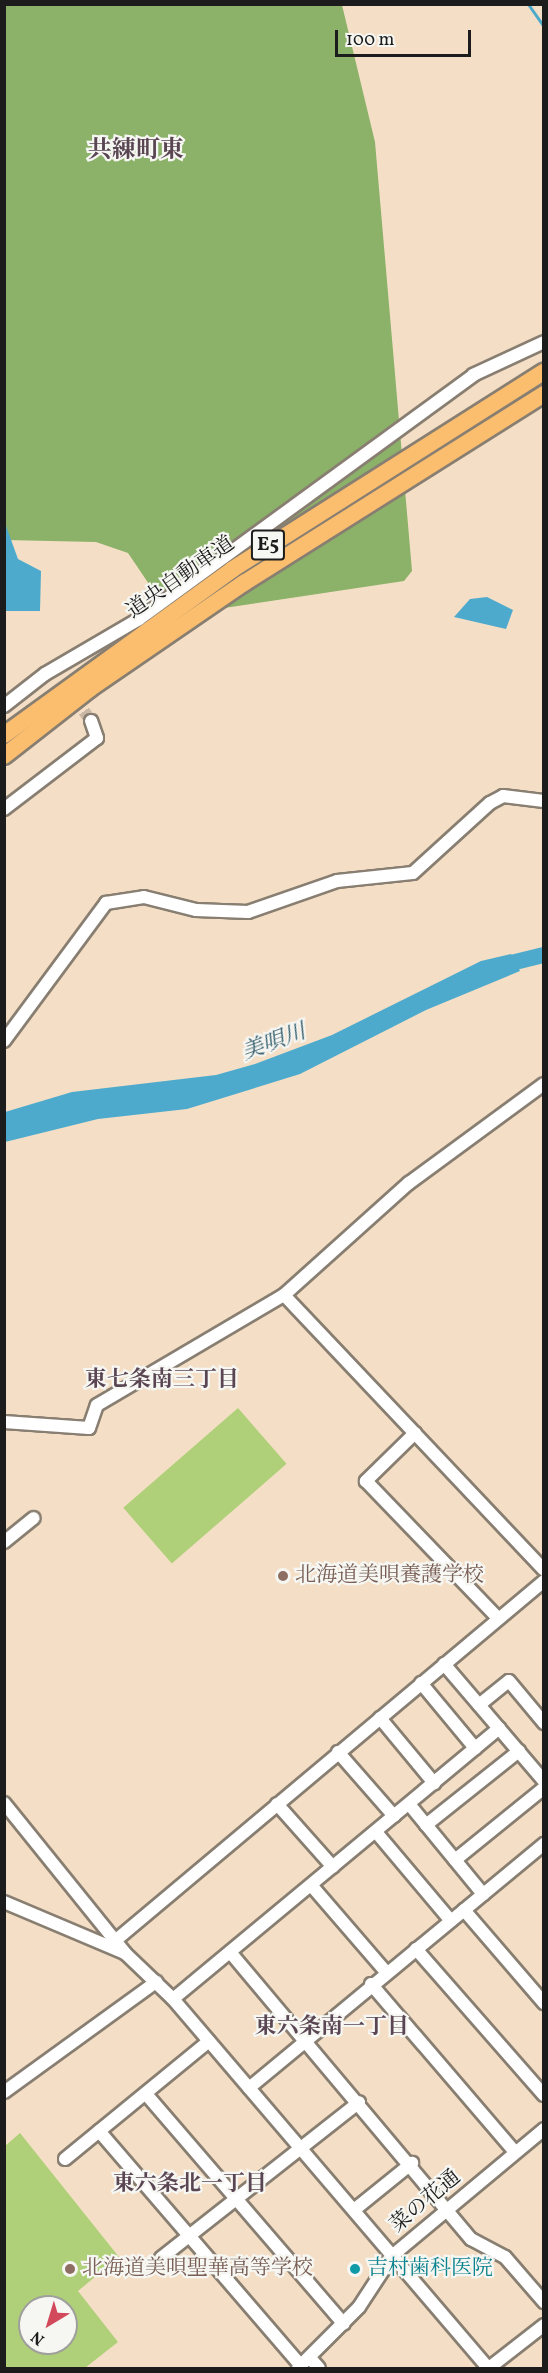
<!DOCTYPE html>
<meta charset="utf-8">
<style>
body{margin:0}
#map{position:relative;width:548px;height:2373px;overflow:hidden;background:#f4dfc6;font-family:Vollkorn,"Noto Serif JP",serif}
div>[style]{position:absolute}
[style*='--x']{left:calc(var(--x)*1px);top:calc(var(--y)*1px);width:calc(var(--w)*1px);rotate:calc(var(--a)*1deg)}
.green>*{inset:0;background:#afd078;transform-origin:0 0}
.forest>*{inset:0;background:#8bb268}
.water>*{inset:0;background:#4eaacc}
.stream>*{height:3px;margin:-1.5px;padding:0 1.5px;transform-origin:1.5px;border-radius:1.5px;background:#4eaacc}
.river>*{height:16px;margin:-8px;padding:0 8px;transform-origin:8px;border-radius:8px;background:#4eaacc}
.minor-tunnel>*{height:12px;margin-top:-6px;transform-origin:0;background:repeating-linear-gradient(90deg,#c9b8a4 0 12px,transparent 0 18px)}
.roads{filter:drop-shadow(2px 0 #887e71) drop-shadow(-2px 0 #887e71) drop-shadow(0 2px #887e71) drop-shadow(0 -2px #887e71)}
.minor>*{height:12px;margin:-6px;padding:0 6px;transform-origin:6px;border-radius:6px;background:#fff}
.highway>*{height:16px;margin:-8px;padding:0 8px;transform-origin:8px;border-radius:8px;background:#fbbe6e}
.dots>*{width:16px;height:16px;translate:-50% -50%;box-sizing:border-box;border:3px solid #f6f6f2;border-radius:50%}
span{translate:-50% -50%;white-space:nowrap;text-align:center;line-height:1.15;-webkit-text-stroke:4.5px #f6f6f2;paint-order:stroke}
.shield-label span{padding:2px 4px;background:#f6f6f2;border:2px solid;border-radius:4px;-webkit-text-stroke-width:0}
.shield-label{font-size:20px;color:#1c1c1c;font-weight:700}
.street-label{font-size:21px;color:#1c1c1c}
.education-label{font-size:21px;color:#785e54}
.left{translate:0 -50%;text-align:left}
.culture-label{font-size:21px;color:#0d838f}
.water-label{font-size:22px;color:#325c6b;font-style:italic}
.neighbourhood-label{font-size:22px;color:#5a4653;font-weight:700}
.quarter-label{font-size:24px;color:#5a4653;font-weight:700}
.frame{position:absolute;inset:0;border:6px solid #1c1c1c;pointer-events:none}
.north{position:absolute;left:18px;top:2295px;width:60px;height:60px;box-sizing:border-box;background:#f6f6f2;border:2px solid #9f9f9c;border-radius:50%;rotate:218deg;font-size:16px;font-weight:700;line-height:24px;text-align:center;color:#1c1c1c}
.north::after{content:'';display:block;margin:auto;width:21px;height:27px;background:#d1495b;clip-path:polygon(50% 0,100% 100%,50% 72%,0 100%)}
.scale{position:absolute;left:335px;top:30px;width:136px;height:27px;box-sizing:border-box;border:3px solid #1c1c1c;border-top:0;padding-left:8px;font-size:18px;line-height:21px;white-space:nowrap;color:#1c1c1c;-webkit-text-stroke:4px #f6f6f2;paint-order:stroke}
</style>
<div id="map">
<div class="green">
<i style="left:238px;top:1408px;width:74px;height:152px;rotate:49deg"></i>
<i style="clip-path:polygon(evenodd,20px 2133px,119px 2257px,78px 2291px,118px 2342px,85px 2368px,5px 2368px,5px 2146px,20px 2133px,30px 2307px,66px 2307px,66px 2343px,30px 2343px,30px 2307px)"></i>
</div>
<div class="forest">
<i style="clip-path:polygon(5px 5px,342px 5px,375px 142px,412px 571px,404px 581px,211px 610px,153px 590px,128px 553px,96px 542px,5px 540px)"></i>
</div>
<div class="water">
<i style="clip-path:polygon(5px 523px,18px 559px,41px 571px,40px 611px,5px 611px)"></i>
<i style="clip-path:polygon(487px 597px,513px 610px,506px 629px,454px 617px,470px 599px)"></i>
<i style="clip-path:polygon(511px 954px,520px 971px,426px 1010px,300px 1074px,187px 1109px,98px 1119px,5px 1142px,5px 1112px,72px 1092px,216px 1075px,255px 1064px,332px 1035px,481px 961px)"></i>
</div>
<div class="stream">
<i style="--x:528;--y:4;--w:28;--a:55"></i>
</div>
<div class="river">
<i style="--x:495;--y:967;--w:50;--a:-13.8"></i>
</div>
<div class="minor-tunnel">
<i style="--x:63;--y:682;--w:48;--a:54.3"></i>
</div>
<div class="roads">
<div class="minor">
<i style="--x:4;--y:706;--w:52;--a:-38"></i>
<i style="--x:45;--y:674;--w:109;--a:-30.3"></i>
<i style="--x:139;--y:619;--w:414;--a:-36.1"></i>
<i style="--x:473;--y:375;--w:78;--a:-24.9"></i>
<i style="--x:4;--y:809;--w:117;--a:-37.4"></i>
<i style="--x:97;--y:738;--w:18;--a:-109"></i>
<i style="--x:4;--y:1041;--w:172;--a:-53.5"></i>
<i style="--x:106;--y:903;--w:38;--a:-9"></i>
<i style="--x:144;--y:897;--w:54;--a:14"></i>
<i style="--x:196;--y:910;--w:52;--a:2.2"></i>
<i style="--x:248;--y:912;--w:94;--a:-19.2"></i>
<i style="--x:337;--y:881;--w:76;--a:-6"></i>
<i style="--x:413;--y:873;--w:104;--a:-42.3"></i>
<i style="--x:490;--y:803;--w:15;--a:-28"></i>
<i style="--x:503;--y:796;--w:41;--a:7"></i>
<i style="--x:284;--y:1295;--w:378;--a:46.6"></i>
<i style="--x:4;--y:1422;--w:85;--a:4"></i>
<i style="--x:89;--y:1428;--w:24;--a:-71"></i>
<i style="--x:97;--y:1405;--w:217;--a:-30.5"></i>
<i style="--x:284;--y:1295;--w:168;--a:-41.9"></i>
<i style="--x:409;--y:1183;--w:167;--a:-36.3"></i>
<i style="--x:415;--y:1433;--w:69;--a:135.6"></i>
<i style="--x:366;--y:1481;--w:190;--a:46.1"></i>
<i style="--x:4;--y:1542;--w:38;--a:-39"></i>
<i style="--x:444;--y:1664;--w:154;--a:49.5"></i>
<i style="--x:421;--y:1683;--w:85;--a:50.3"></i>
<i style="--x:479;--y:1705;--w:38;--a:-39"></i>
<i style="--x:509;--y:1681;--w:55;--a:50.2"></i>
<i style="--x:380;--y:1718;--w:85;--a:50.3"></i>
<i style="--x:338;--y:1752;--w:85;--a:48.8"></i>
<i style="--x:4;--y:1803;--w:193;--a:51.1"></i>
<i style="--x:125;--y:1953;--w:66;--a:43.8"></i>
<i style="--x:173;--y:1999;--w:485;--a:49.5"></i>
<i style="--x:277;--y:1804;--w:84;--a:48.4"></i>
<i style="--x:409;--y:1804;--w:117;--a:50.6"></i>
<i style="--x:426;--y:1825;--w:119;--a:-38.5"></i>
<i style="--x:376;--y:1832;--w:116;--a:49.9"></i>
<i style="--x:455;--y:1860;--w:114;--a:-39"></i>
<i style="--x:311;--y:1885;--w:115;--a:49.2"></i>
<i style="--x:4;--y:1902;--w:131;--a:22.9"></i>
<i style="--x:464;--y:1910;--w:123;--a:49.3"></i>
<i style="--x:116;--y:1940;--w:559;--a:-39.99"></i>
<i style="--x:416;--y:1949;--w:194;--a:48.8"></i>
<i style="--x:230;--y:1952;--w:375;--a:50"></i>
<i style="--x:471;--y:2239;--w:38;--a:28"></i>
<i style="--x:505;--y:2257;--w:60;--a:49.1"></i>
<i style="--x:371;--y:1984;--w:221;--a:49.4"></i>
<i style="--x:173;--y:1999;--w:424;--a:-39.7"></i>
<i style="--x:249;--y:2088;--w:383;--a:-39.6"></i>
<i style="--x:4;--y:2092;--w:188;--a:-35.9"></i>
<i style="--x:146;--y:2094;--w:303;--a:49.3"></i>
<i style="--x:99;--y:2131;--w:310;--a:49.3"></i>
<i style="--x:65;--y:2159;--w:186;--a:-39.3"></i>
<i style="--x:354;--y:2210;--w:75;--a:-39"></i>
<i style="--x:161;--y:2258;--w:252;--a:-38.2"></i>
<i style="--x:310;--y:2358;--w:13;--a:48"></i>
<i style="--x:298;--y:2368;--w:86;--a:-45"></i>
<i style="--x:359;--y:2307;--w:62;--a:-56.8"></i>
<i style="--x:393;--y:2255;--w:197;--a:-39.8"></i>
<i style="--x:489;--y:2368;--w:70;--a:-38"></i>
</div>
<div class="highway">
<i style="--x:4;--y:735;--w:283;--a:-35.9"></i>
<i style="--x:233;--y:569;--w:368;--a:-32.4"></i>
<i style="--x:4;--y:756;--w:110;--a:-38"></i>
<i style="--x:91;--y:688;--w:186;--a:-34.5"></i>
<i style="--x:244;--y:583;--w:355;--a:-32.2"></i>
</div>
</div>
<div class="dots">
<i style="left:283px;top:1576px;background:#8d6e63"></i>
<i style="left:70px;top:2269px;background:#8d6e63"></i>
<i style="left:355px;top:2269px;background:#0f9aa8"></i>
</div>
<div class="shield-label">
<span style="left:268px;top:545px">E5</span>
</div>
<div class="street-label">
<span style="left:181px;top:578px;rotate:-35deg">道央自動車道</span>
<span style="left:426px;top:2202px;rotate:-40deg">菜の花通</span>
</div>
<div class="education-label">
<span class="left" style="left:295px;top:1576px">北海道美唄養護学校</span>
<span class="left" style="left:82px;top:2269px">北海道美唄聖華高等学校</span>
</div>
<div class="culture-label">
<span class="left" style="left:367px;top:2269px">吉村歯科医院</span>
</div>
<div class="water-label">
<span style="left:274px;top:1043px;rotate:-20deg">美唄川</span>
</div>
<div class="neighbourhood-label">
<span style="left:162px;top:1381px">東七条南三丁目</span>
<span style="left:332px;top:2028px">東六条南一丁目</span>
<span style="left:190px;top:2185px">東六条北一丁目</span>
</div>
<div class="quarter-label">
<span style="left:136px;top:152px">共練町東</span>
</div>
<div class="frame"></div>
<div class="north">N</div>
<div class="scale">100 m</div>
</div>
